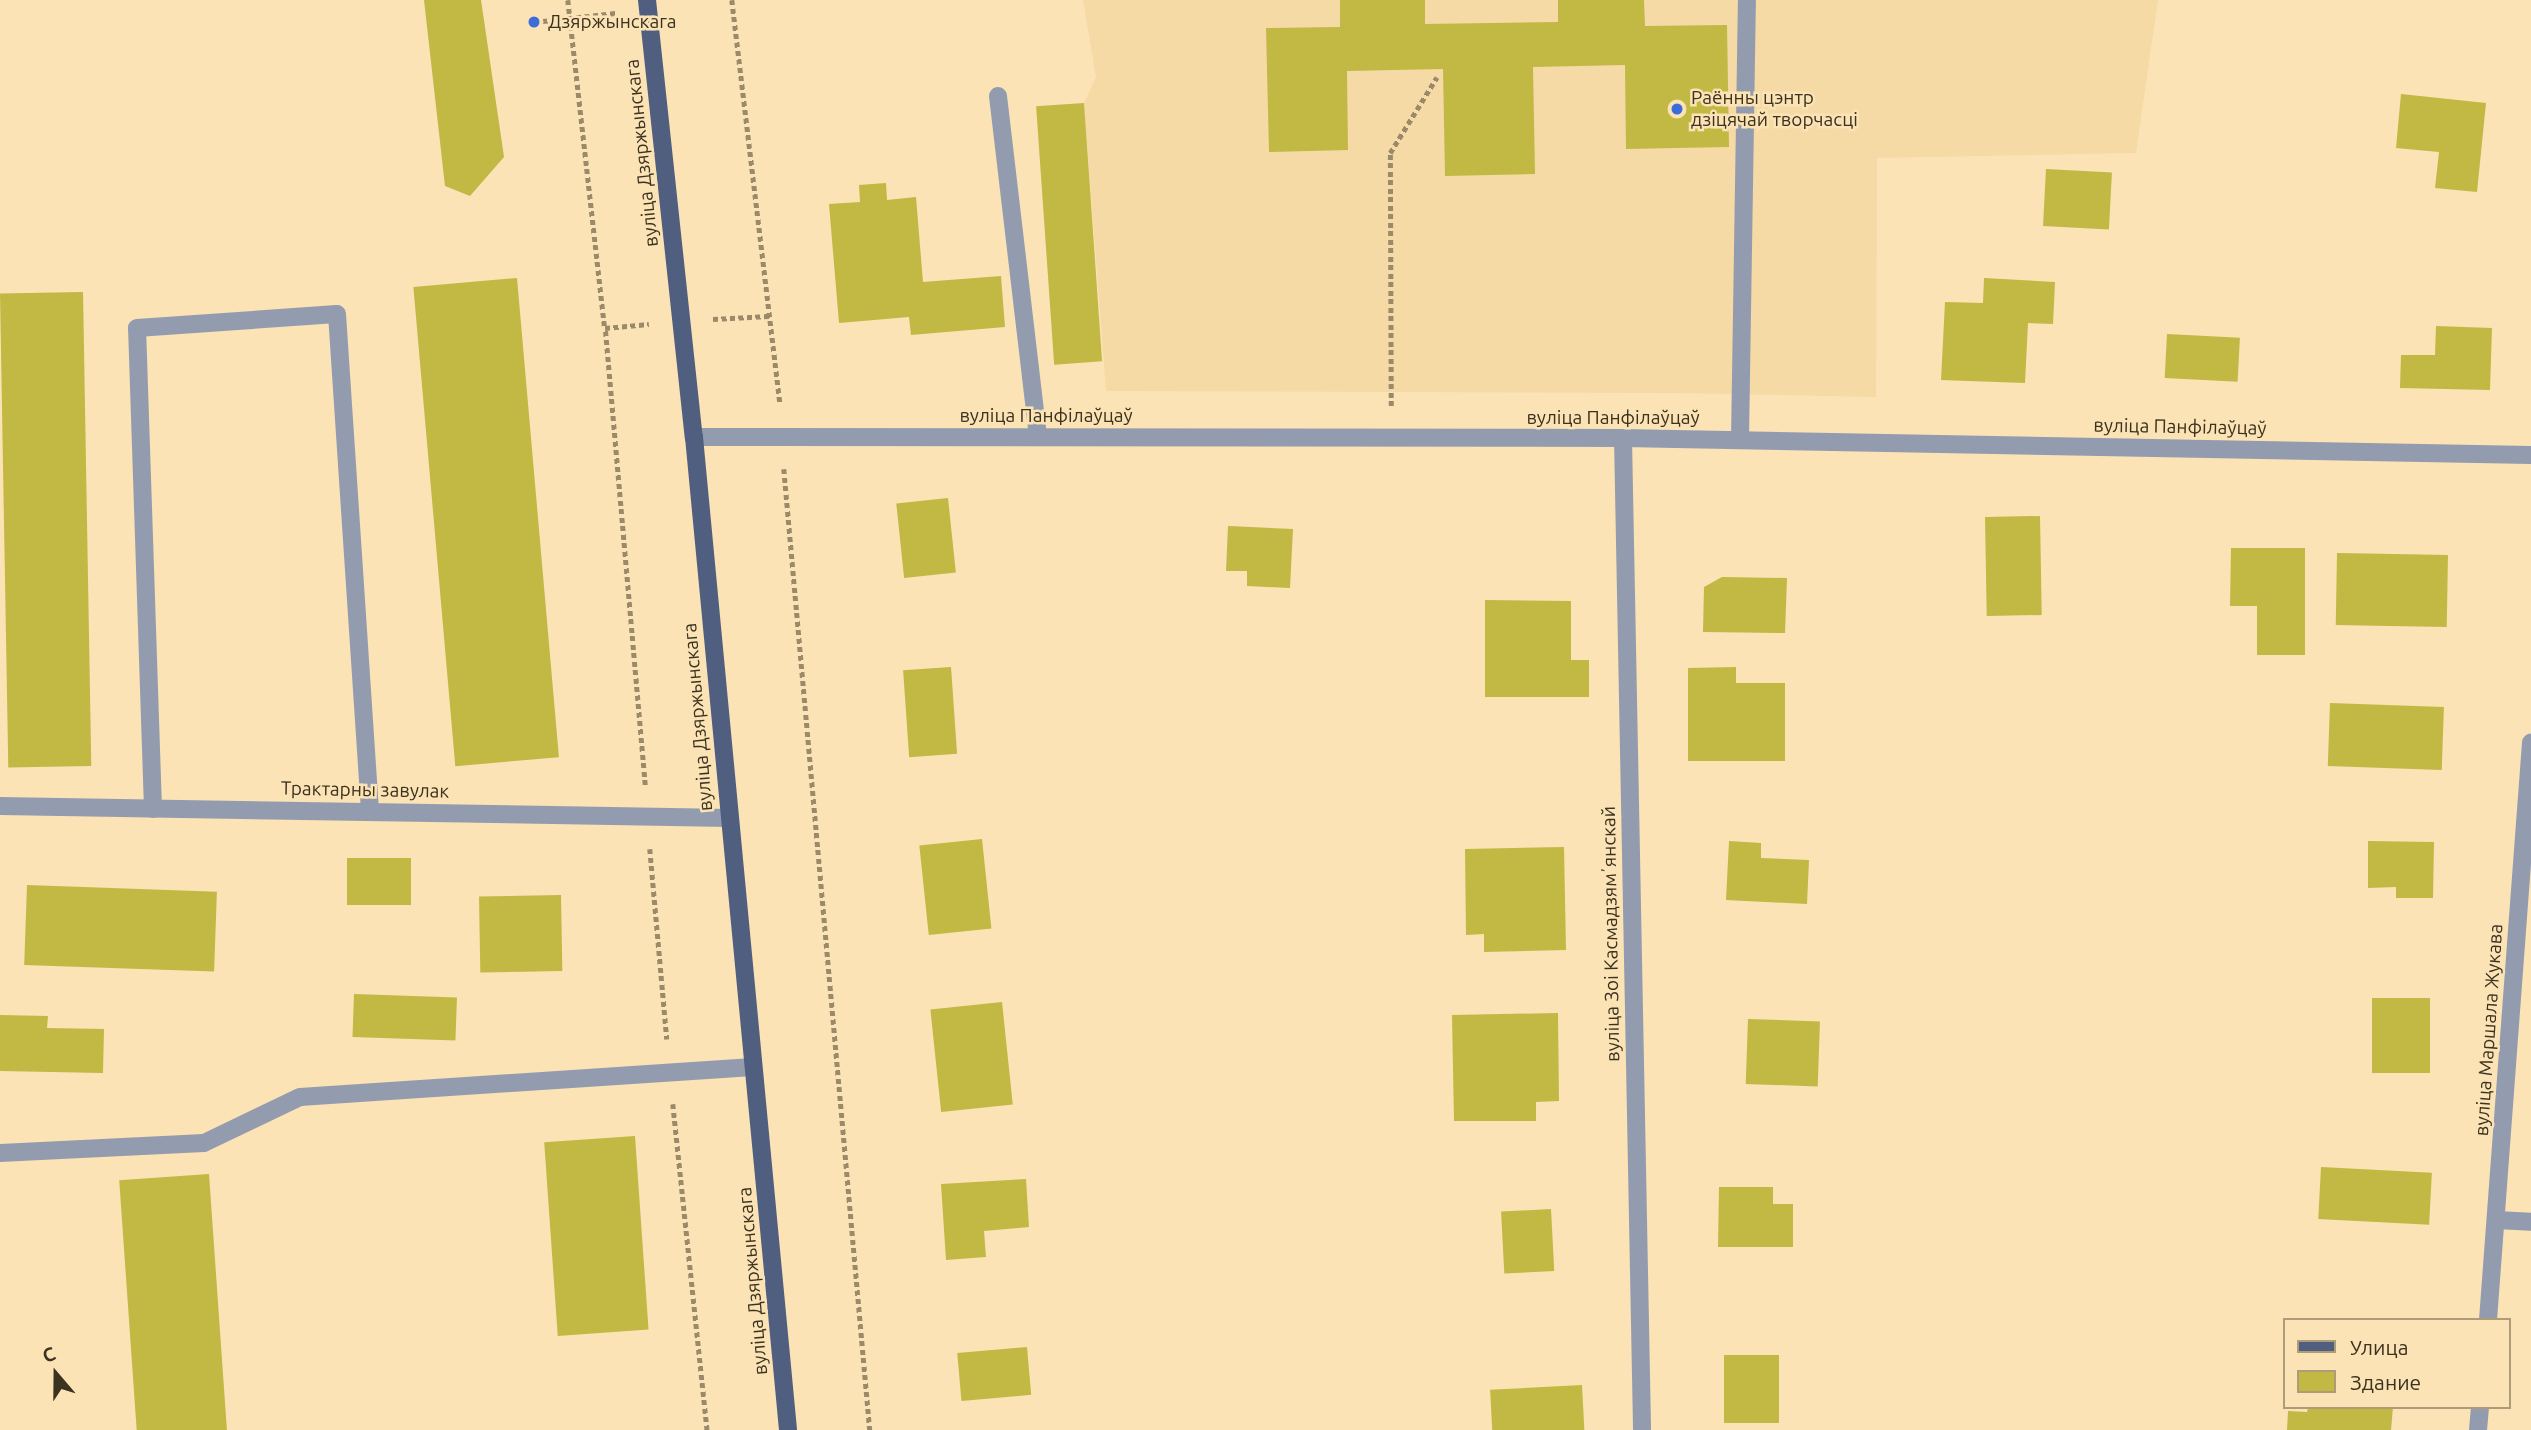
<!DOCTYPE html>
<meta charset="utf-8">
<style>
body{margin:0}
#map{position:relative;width:2531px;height:1430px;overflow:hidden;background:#fbe3b5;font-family:Ubuntu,sans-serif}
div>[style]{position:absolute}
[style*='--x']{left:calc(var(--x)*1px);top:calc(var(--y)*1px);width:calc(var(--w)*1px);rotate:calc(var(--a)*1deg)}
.built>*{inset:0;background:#f5daa5}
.building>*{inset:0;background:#c2b844;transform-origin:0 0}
.path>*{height:4.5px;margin-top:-2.25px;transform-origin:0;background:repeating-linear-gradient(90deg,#9a8a6a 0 5px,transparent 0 8.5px)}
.minor>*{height:18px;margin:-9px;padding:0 9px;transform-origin:9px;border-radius:9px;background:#939caf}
.major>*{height:18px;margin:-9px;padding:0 9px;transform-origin:9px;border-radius:9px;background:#505f7f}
.dots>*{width:19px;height:19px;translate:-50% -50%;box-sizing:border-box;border:4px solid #fbe3b5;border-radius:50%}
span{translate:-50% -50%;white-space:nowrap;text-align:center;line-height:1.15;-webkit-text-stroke:5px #fbe3b5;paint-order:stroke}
.poi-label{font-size:19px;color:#3b3220}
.left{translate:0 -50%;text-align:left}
.street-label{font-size:19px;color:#3b3220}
.legend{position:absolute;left:2283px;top:1318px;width:228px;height:91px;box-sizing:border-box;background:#fbe3b5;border:2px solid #ae9c79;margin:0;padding:9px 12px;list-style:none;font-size:21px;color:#3b3220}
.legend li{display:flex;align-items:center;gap:14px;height:35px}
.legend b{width:35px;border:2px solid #ae9c79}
.north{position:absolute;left:21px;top:1339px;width:70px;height:70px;-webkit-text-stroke:5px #fbe3b5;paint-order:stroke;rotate:340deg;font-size:19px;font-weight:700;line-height:28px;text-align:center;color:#3b3220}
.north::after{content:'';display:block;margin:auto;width:24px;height:32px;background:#3b3220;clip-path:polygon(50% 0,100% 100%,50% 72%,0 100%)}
</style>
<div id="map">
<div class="built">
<i style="clip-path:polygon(1083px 0,2158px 0,2136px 153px,1877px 158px,1876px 397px,1673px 393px,1106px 391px,1084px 103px,1096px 77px)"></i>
</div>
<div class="building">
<i style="clip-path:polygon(424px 0,481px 0,504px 157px,470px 196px,445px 186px)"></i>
<i style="clip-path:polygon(1340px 0,1425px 0,1425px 24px,1558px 22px,1558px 0,1644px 0,1645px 26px,1727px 25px,1729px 147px,1626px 149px,1625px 65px,1533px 67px,1535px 174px,1445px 176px,1443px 69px,1347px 71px,1348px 150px,1269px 152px,1266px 28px,1340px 27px)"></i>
<i style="clip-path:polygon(2401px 94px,2486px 103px,2477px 192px,2435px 188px,2439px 152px,2396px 148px)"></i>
<i style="left:1084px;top:103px;width:259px;height:48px;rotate:86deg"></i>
<i style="left:2046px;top:169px;width:66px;height:57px;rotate:3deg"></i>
<i style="clip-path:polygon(886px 183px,887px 200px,916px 197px,923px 282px,1001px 276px,1005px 327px,911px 335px,909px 317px,839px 323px,829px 204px,860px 202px,859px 185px)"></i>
<i style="left:517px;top:278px;width:481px;height:104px;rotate:85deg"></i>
<i style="clip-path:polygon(1984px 278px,2055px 282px,2053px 324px,2028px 323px,2025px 383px,1941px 380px,1945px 302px,1983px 303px)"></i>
<i style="left:83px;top:292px;width:474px;height:83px;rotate:89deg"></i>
<i style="clip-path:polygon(2436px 326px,2492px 328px,2490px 390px,2400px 388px,2401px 355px,2435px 355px)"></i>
<i style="left:2167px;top:334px;width:73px;height:44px;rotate:3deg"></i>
<i style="left:948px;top:498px;width:75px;height:52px;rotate:84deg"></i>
<i style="left:2040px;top:516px;width:99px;height:55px;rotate:89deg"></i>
<i style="clip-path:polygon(1228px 526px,1293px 529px,1290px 588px,1247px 586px,1247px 571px,1226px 571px)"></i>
<i style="clip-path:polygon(2231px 548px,2305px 548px,2305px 655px,2257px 655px,2257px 606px,2230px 606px)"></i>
<i style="left:2337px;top:553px;width:111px;height:72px;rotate:1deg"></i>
<i style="clip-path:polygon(1722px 577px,1787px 578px,1785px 633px,1703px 632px,1704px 587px)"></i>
<i style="clip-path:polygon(1485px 600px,1571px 601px,1571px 660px,1589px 660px,1589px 697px,1485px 697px)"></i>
<i style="left:951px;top:667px;width:87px;height:48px;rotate:86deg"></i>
<i style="clip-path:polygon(1736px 667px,1736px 683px,1785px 683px,1785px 761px,1688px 761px,1688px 668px)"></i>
<i style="left:2330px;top:703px;width:114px;height:63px;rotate:2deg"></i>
<i style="left:982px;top:839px;width:90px;height:63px;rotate:84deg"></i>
<i style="clip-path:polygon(1729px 841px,1761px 843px,1761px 858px,1809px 860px,1807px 904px,1726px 900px)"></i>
<i style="clip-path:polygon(2368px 841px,2434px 842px,2433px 898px,2396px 898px,2396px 887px,2368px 888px)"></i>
<i style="clip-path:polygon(1564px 847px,1566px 950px,1484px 952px,1484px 934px,1466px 935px,1465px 849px)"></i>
<i style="left:347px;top:858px;width:64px;height:47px"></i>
<i style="left:27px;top:885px;width:190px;height:80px;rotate:2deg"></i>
<i style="left:561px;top:895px;width:76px;height:82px;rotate:89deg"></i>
<i style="left:354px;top:994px;width:103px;height:43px;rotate:2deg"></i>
<i style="left:2372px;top:998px;width:58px;height:75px"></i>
<i style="left:1002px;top:1002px;width:103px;height:72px;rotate:84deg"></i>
<i style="clip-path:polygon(1558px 1013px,1559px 1101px,1536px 1102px,1536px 1121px,1454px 1121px,1452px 1015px)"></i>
<i style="clip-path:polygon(0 1015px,48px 1016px,47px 1028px,104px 1029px,103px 1073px,0 1071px)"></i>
<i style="left:1748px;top:1019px;width:72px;height:65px;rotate:2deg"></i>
<i style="left:635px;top:1136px;width:194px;height:91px;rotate:86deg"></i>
<i style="left:2321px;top:1167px;width:111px;height:52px;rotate:3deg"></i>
<i style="left:209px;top:1174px;width:257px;height:90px;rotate:86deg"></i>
<i style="clip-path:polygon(1026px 1179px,1029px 1227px,984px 1231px,986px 1257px,946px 1260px,941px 1184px)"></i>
<i style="clip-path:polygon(1719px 1187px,1773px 1187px,1773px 1204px,1793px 1204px,1793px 1247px,1718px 1247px)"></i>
<i style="left:1551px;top:1209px;width:62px;height:50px;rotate:87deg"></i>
<i style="left:1027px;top:1347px;width:48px;height:70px;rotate:85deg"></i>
<i style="left:1724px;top:1355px;width:55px;height:68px"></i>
<i style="left:1582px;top:1385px;width:45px;height:92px;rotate:87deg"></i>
<i style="clip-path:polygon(2308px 1407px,2393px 1407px,2391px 1430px,2287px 1430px,2288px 1411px,2307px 1412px)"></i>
</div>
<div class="path">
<i style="--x:568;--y:0;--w:330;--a:83.6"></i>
<i style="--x:732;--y:0;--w:407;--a:83.2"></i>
<i style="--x:534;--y:22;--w:82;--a:-6.3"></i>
<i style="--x:713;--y:319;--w:56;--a:-3.1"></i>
<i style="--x:1391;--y:406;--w:253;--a:-90.2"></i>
<i style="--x:1390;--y:153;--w:89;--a:-58.3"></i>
<i style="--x:784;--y:469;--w:965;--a:84.89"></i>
<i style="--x:645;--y:785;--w:459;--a:-95"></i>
<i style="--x:605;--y:328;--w:44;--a:-5.2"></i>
<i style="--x:650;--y:849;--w:191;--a:84.9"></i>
<i style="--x:673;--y:1104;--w:328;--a:84"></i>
</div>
<div class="minor">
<i style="--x:998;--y:96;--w:343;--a:83.3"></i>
<i style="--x:694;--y:437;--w:929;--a:0.06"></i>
<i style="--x:1623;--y:438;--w:908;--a:1.07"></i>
<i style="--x:1623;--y:438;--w:992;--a:88.9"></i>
<i style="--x:1740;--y:440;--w:440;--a:-89.1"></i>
<i style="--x:0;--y:806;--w:729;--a:0.94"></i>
<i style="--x:153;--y:809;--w:481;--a:-91.9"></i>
<i style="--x:137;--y:328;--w:200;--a:-4"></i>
<i style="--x:337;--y:314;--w:497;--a:86.2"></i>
<i style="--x:0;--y:1153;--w:204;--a:-2.8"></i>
<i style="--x:204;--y:1143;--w:106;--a:-25.6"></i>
<i style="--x:300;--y:1097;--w:454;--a:-3.8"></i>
<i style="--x:2496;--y:1220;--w:35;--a:3"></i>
<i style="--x:2488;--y:1320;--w:579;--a:-85.74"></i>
<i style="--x:2478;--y:1430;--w:23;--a:-85"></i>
</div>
<div class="major">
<i style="--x:647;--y:0;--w:440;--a:83.9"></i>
<i style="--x:694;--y:437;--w:997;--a:84.59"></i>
</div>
<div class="dots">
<i style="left:534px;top:22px;background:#3c6bdb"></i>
<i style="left:1677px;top:109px;background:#3c6bdb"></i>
</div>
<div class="poi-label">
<span class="left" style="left:548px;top:22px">Дзяржынскага</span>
<span class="left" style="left:1691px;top:109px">Раённы цэнтр<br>дзіцячай творчасці</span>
</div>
<div class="street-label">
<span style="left:642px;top:153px;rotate:-96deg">вуліца Дзяржынскага</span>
<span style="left:1046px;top:416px">вуліца Панфілаўцаў</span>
<span style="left:1613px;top:418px">вуліца Панфілаўцаў</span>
<span style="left:2180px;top:427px;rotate:1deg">вуліца Панфілаўцаў</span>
<span style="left:698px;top:717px;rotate:-95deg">вуліца Дзяржынскага</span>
<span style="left:365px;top:790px;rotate:1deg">Трактарны завулак</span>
<span style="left:1611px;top:934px;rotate:-91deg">вуліца Зоі Касмадзямʼянскай</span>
<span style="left:2489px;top:1030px;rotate:-86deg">вуліца Маршала Жукава</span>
<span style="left:753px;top:1281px;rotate:-95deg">вуліца Дзяржынскага</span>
</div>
<ul class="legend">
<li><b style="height:9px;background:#505f7f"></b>Улица</li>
<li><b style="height:19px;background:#c2b844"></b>Здание</li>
</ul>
<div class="north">С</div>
</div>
